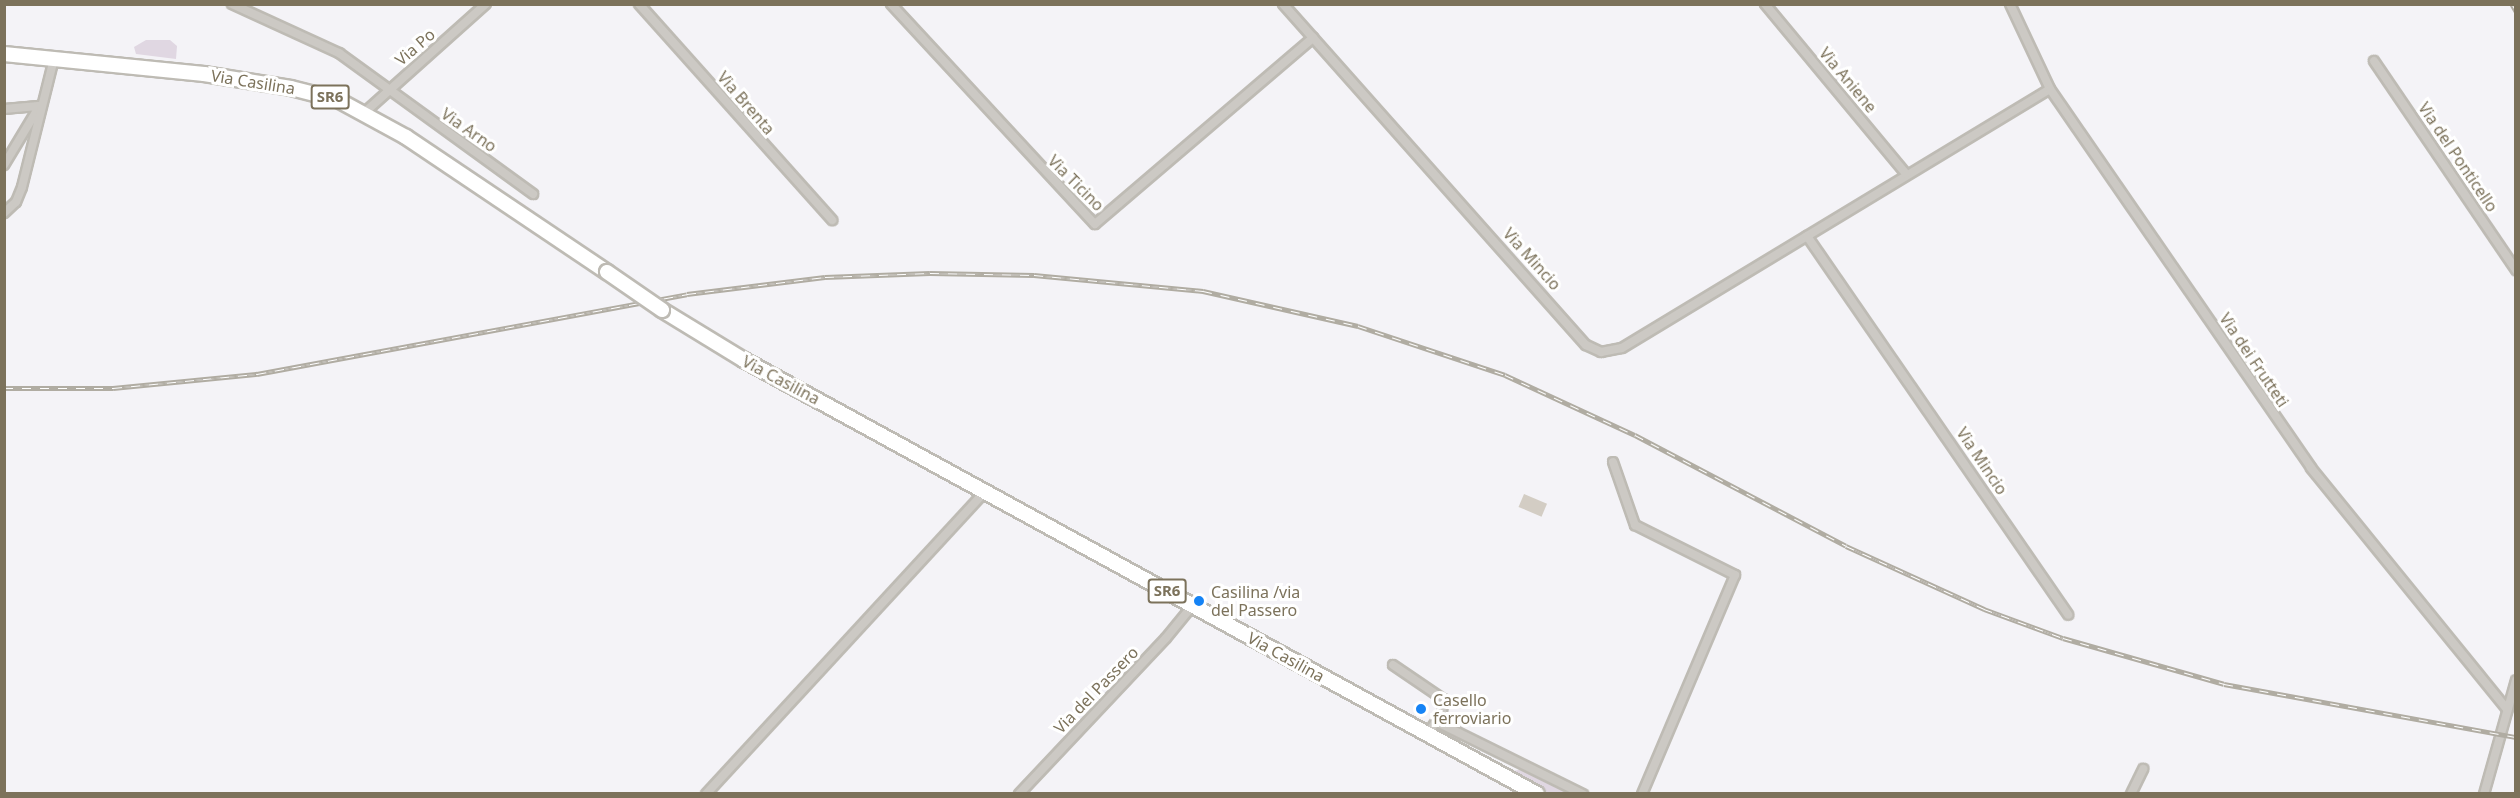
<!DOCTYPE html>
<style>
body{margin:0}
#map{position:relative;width:2520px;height:798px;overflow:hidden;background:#f4f3f7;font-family:"Noto Sans",sans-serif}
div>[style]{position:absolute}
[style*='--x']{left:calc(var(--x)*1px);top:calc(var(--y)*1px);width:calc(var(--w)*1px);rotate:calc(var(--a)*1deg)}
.green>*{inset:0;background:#e0d7e2}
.water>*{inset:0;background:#d3cdc4;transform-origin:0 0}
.roads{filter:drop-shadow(2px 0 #bebbb4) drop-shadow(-2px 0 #bebbb4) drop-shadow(0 2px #bebbb4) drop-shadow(0 -2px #bebbb4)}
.street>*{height:8px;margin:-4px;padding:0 4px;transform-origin:4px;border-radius:4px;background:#ccc9c4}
.primary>*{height:14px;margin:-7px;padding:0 7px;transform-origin:7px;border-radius:7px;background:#fff}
.rail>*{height:5px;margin-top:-2.5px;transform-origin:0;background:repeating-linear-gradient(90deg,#fff 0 9px,#b0aca2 0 18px);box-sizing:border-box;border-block:2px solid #b0aca2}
.bridges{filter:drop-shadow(2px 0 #bebbb4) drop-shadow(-2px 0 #bebbb4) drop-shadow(0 2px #bebbb4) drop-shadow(0 -2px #bebbb4)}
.primary-bridge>*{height:14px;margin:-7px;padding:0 7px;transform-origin:7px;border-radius:7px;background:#fff}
.dots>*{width:16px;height:16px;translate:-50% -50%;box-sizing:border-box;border:3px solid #fff;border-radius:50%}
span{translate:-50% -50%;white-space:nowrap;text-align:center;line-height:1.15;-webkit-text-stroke:6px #fff;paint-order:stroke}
.shield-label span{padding:2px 4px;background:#fff;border:2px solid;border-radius:4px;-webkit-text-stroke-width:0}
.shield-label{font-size:15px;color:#7c725b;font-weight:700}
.street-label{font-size:16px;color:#7c725b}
.poi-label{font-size:16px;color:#7c725b}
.left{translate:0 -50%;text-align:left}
.frame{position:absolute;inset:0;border:6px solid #7c725b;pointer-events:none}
</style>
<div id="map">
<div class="green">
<i style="clip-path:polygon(146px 40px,170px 40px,177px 46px,176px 59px,136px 54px,134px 47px)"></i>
<i style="clip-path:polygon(1519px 770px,1531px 771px,1575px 793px,1549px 793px,1506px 772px)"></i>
</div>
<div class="water">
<i style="left:1524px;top:494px;width:25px;height:14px;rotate:23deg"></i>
</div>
<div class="roads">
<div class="street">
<i style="--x:232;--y:4;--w:118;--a:24.6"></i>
<i style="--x:339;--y:53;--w:240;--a:36"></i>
<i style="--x:639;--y:4;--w:290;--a:48.2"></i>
<i style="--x:891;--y:4;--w:300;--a:47.2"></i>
<i style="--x:1095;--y:224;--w:287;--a:-40.5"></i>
<i style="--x:1283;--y:4;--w:456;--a:48.4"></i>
<i style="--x:1586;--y:345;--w:17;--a:25"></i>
<i style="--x:1601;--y:352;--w:21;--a:-11"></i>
<i style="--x:1622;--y:348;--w:500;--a:-31.18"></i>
<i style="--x:1765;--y:4;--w:221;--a:50.3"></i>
<i style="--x:2010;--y:4;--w:94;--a:64.8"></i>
<i style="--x:2050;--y:89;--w:460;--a:55.4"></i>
<i style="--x:2311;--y:468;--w:311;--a:50.9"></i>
<i style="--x:2374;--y:61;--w:253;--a:55.8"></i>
<i style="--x:4;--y:109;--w:37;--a:-5"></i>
<i style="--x:365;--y:112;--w:162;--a:-41.8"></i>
<i style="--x:4;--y:165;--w:68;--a:-58.9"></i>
<i style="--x:4;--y:213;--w:16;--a:-43"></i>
<i style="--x:16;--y:202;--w:16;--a:-68"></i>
<i style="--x:22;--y:187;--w:132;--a:-76"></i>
<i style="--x:1807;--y:236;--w:460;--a:55.4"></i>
<i style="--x:1613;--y:462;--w:67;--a:70.8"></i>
<i style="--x:1635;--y:525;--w:112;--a:26.6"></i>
<i style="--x:1735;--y:575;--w:238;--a:113"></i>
<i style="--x:1393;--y:665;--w:60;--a:34.2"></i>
<i style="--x:1443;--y:699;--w:14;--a:94"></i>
<i style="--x:1442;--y:713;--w:28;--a:125"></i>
<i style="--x:1437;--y:722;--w:163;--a:26.3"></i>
<i style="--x:706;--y:794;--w:413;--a:-47.3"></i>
<i style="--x:1019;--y:794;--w:214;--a:-46.7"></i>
<i style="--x:1166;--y:638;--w:43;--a:-50.7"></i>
<i style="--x:2131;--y:794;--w:28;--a:-64"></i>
<i style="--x:2484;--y:794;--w:118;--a:-74.3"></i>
</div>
<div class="primary">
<i style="--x:4;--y:54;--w:201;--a:5.7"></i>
<i style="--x:204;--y:74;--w:88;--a:9.1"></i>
<i style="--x:291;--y:88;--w:49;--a:14.3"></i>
<i style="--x:338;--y:100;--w:77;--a:28.6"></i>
<i style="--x:406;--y:137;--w:242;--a:33.9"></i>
<i style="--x:662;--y:310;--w:96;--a:31.4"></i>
<i style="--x:744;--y:360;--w:904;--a:28.69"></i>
</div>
</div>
<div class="rail">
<i style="--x:2512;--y:4;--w:8;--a:60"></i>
<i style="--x:4;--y:388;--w:109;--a:0"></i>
<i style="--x:113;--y:388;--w:145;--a:-5.6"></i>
<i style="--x:257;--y:374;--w:437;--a:-10.5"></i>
<i style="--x:687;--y:294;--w:139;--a:-7"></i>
<i style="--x:825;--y:277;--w:105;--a:-2.2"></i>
<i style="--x:930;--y:273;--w:104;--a:1.1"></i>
<i style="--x:1034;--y:275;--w:170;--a:5.4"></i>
<i style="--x:1203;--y:291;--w:159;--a:12.7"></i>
<i style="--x:1358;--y:326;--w:155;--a:18.4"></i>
<i style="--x:1505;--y:375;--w:143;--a:24.8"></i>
<i style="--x:1635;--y:435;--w:238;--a:27.7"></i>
<i style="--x:1846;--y:546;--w:152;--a:24.5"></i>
<i style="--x:1984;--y:609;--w:84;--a:20.2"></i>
<i style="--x:2063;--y:638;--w:167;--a:15.9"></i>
<i style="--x:2224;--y:684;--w:297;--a:10.3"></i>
</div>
<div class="bridges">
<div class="primary-bridge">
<i style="--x:607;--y:272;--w:67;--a:34.6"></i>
</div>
</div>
<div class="dots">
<i style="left:1199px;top:601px;background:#1583f5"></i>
<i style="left:1421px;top:709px;background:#1583f5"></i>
</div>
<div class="shield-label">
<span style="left:330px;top:97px">SR6</span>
<span style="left:1167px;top:591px">SR6</span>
</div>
<div class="street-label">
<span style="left:415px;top:47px;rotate:-41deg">Via Po</span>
<span style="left:1848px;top:80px;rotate:50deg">Via Aniene</span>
<span style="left:253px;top:82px;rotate:9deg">Via Casilina</span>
<span style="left:746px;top:103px;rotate:49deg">Via Brenta</span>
<span style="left:469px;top:130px;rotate:35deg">Via Arno</span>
<span style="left:2458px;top:157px;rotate:56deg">Via del Ponticello</span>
<span style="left:1076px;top:183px;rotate:45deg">Via Ticino</span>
<span style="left:1532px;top:259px;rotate:48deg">Via Mincio</span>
<span style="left:2254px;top:360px;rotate:56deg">Via dei Frutteti</span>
<span style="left:781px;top:380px;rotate:28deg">Via Casilina</span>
<span style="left:1982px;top:461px;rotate:56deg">Via Mincio</span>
<span style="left:1286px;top:657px;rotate:29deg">Via Casilina</span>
<span style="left:1096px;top:690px;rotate:-46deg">Via del Passero</span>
</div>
<div class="poi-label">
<span class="left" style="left:1211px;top:601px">Casilina /via<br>del Passero</span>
<span class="left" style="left:1433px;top:709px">Casello<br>ferroviario</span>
</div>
<div class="frame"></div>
</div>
